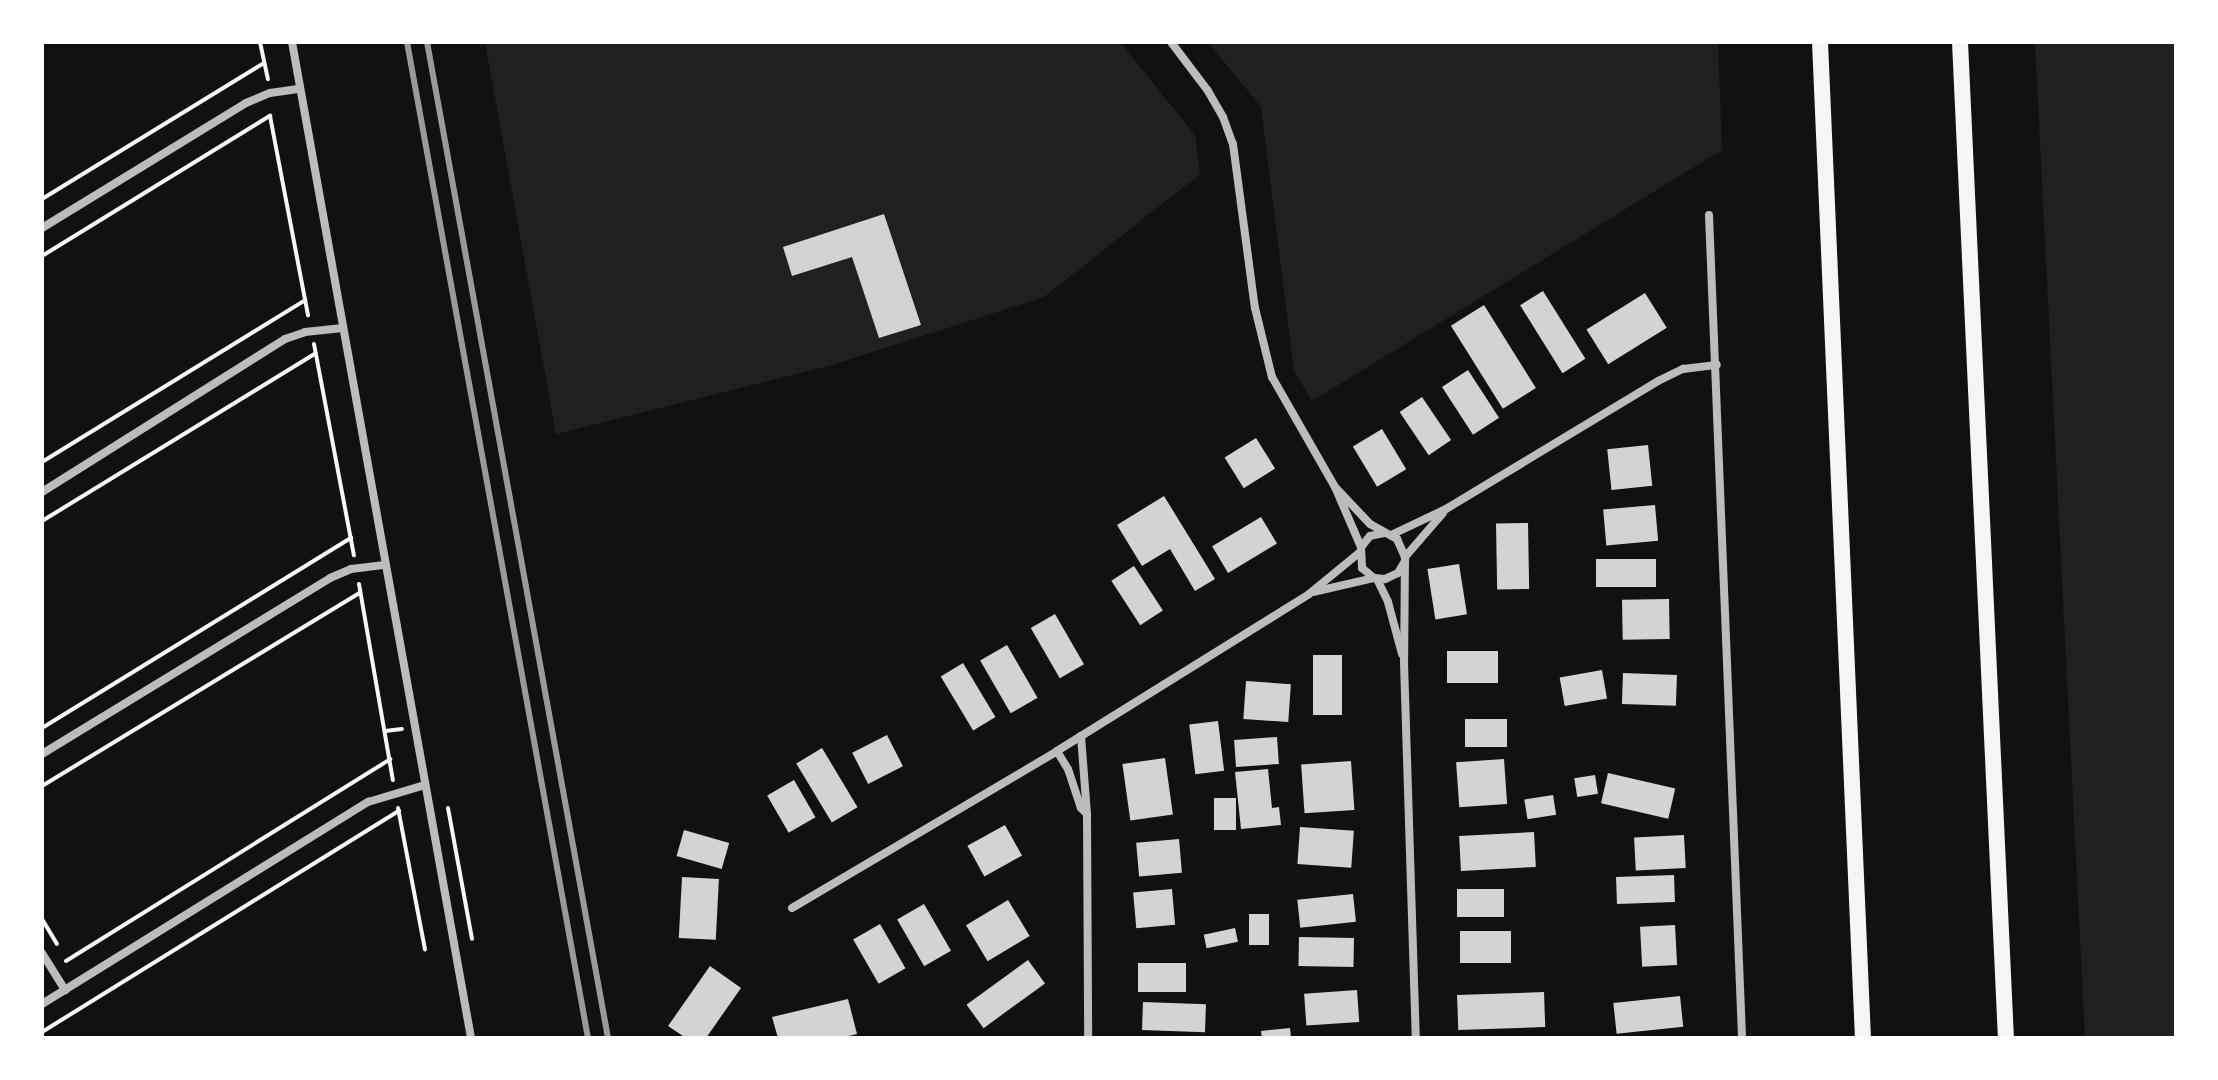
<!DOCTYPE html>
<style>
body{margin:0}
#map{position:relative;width:2218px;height:1080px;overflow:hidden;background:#111;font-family:"Source Sans 3",sans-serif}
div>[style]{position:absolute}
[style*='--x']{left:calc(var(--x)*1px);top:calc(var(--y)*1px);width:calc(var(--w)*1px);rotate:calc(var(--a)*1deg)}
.green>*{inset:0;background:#202020}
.building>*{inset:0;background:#d3d3d3;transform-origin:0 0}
.path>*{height:4px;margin:-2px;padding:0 2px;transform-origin:2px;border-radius:2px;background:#f5f5f5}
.minor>*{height:8px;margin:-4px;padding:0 4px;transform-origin:4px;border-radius:4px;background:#bcbcbc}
.trunk>*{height:16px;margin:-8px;padding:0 8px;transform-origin:8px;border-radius:8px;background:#f5f5f5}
.rail>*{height:6px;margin:-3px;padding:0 3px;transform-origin:3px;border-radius:3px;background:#9a9a9a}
span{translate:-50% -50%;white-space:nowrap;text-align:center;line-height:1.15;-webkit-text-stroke:6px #fff;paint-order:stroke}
.frame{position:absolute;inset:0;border:44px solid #fff;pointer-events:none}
</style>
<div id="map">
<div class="green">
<i style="clip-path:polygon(485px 42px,1120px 42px,1195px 135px,1200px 174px,1044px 297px,832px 365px,556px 434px)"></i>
<i style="clip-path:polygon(1208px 42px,1718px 42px,1722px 150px,1312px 401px,1294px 371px,1261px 107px)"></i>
<i style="clip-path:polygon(2035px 42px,2176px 42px,2176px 1038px,2085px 1038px)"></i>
</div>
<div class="building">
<i style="clip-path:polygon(884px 214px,921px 325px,879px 338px,852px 257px,792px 276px,783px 247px)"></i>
<i style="left:1543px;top:291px;width:80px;height:27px;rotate:58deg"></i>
<i style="left:1645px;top:293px;width:41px;height:69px;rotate:58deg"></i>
<i style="left:1484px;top:305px;width:98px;height:39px;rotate:58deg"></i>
<i style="left:1468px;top:370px;width:57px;height:31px;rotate:57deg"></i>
<i style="left:1422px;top:397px;width:52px;height:27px;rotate:56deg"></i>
<i style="left:1382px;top:429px;width:47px;height:34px;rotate:59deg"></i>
<i style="left:1256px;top:438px;width:36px;height:37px;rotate:58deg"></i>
<i style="left:1648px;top:445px;width:41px;height:41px;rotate:84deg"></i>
<i style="clip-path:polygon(1164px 496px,1215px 579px,1195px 591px,1170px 549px,1142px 566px,1117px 525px)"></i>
<i style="left:1655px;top:505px;width:36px;height:52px;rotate:85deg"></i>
<i style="left:1261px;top:517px;width:31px;height:57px;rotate:59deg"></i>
<i style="left:1528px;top:523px;width:66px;height:32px;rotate:89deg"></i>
<i style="left:1656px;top:559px;width:28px;height:60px;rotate:90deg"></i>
<i style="left:1459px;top:564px;width:51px;height:32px;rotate:81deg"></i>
<i style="left:1134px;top:566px;width:53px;height:27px;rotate:57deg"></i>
<i style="left:1669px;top:599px;width:40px;height:47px;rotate:89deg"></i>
<i style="left:1055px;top:614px;width:58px;height:28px;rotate:60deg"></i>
<i style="left:1007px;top:645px;width:61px;height:31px;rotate:60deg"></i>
<i style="left:1447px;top:651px;width:51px;height:32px"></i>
<i style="left:1313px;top:655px;width:29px;height:60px"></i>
<i style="left:963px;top:663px;width:63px;height:26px;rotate:59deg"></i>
<i style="left:1602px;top:670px;width:29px;height:43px;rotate:80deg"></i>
<i style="left:1623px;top:673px;width:54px;height:31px;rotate:2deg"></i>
<i style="left:1246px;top:681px;width:45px;height:38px;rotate:4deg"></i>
<i style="left:1465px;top:719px;width:42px;height:28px"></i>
<i style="left:1218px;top:721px;width:50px;height:29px;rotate:83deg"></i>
<i style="left:887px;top:735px;width:35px;height:39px;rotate:63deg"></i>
<i style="left:1277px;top:737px;width:27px;height:43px;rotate:86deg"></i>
<i style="left:822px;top:748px;width:69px;height:30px;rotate:59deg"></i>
<i style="left:1165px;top:758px;width:57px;height:43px;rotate:82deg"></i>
<i style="left:1504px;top:759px;width:45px;height:48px;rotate:86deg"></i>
<i style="left:1351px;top:761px;width:49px;height:50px;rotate:86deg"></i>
<i style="clip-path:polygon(1268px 769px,1272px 808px,1279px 807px,1281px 825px,1241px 829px,1235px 772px)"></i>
<i style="left:1608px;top:773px;width:69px;height:31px;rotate:13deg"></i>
<i style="left:1595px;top:775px;width:19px;height:21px;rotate:81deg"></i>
<i style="left:794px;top:780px;width:43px;height:31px;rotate:60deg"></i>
<i style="left:1553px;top:795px;width:20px;height:29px;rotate:81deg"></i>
<i style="left:1236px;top:798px;width:32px;height:22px;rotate:90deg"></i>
<i style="left:1005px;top:825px;width:35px;height:43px;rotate:61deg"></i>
<i style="left:1300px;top:827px;width:54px;height:37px;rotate:4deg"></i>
<i style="left:684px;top:830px;width:47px;height:27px;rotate:16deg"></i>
<i style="left:1534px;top:832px;width:35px;height:75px;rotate:87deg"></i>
<i style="left:1684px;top:835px;width:33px;height:50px;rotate:87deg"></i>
<i style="left:1179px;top:839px;width:34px;height:43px;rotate:85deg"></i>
<i style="left:1674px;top:875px;width:27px;height:58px;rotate:88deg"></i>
<i style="left:682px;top:877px;width:37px;height:61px;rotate:3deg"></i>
<i style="left:1172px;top:889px;width:36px;height:39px;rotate:85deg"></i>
<i style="left:1457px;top:889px;width:47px;height:28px"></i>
<i style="left:1353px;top:894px;width:28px;height:56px;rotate:84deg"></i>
<i style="left:1008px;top:900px;width:42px;height:49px;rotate:59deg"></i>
<i style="left:924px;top:904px;width:54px;height:31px;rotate:60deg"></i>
<i style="left:1249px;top:914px;width:20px;height:31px"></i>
<i style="left:880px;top:924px;width:51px;height:31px;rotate:60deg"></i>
<i style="left:1675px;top:925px;width:40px;height:35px;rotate:87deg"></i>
<i style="left:1235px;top:928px;width:14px;height:32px;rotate:78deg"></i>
<i style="left:1460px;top:931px;width:51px;height:32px"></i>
<i style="left:1299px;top:937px;width:55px;height:29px;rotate:1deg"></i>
<i style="left:1028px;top:960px;width:29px;height:76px;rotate:54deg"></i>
<i style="left:1138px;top:963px;width:48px;height:29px"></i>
<i style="clip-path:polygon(710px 966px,741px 988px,706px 1038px,686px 1038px,668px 1026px)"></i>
<i style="left:1357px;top:990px;width:32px;height:53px;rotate:86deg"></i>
<i style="left:1544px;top:992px;width:35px;height:87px;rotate:88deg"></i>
<i style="left:1680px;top:996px;width:31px;height:67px;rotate:84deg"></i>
<i style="clip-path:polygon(848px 999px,857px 1034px,841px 1038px,778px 1038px,772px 1017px)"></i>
<i style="left:1143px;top:1002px;width:63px;height:28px;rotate:2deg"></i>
<i style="clip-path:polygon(1290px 1028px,1291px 1038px,1262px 1038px,1261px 1031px)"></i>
</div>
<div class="path">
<i style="--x:260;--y:42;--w:38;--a:78"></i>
<i style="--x:42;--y:199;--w:260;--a:-31.5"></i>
<i style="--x:42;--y:256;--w:268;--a:-31.6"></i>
<i style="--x:270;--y:116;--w:203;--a:79.2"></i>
<i style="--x:314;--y:344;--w:215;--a:79.3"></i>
<i style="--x:42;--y:462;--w:309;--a:-31.6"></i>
<i style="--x:42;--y:521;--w:321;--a:-31.5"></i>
<i style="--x:359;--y:584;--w:199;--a:80.2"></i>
<i style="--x:42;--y:728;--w:363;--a:-31.6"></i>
<i style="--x:385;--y:731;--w:17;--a:-7"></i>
<i style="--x:42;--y:786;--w:372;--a:-31.3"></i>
<i style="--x:398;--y:808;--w:144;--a:79.2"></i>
<i style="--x:448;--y:808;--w:133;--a:79.6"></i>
<i style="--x:42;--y:919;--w:29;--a:59"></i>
<i style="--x:66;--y:961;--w:382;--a:-31.9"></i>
<i style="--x:42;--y:1032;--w:420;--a:-31.8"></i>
</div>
<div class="minor">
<i style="--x:292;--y:42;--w:1012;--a:79.81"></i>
<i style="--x:1171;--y:42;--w:61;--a:52.9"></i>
<i style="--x:1208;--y:91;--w:30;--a:60"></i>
<i style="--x:1223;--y:117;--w:29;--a:70"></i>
<i style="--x:1233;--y:144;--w:165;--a:82.4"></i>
<i style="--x:1255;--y:308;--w:71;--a:76.2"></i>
<i style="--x:1272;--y:377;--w:127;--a:60.2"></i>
<i style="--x:1335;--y:487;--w:65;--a:66.6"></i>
<i style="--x:1709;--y:215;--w:824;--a:87.7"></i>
<i style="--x:42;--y:228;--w:239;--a:-31.5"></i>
<i style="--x:246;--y:103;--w:26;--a:-23"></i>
<i style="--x:270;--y:93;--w:30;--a:-8"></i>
<i style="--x:1335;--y:487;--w:51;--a:46.6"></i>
<i style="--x:1370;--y:524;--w:31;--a:29"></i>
<i style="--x:1397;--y:539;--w:20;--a:66"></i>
<i style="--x:1405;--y:557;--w:106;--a:90.5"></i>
<i style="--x:1404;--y:663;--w:375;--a:88.2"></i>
<i style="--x:42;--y:492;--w:287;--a:-32.2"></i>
<i style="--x:285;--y:339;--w:21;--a:-19"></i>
<i style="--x:305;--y:332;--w:38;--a:-6"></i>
<i style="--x:1384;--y:533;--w:14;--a:168"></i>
<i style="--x:1370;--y:536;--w:14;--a:129"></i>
<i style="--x:1361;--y:547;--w:21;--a:87"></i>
<i style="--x:1362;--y:568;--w:16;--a:40"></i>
<i style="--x:1374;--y:578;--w:11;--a:5"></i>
<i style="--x:1385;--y:579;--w:14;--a:-25"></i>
<i style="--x:1398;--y:573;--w:14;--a:-60"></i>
<i style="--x:1391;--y:535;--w:61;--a:-25.3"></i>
<i style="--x:1446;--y:509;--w:248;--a:-31.1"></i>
<i style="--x:1658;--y:381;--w:28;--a:-26"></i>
<i style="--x:1683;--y:369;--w:34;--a:-7"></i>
<i style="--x:1405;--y:557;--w:58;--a:-49.2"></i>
<i style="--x:1377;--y:579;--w:25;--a:64"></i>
<i style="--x:1388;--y:602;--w:54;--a:74.9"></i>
<i style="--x:1313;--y:592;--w:63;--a:-12.9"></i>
<i style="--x:1081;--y:736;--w:78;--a:85.6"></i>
<i style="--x:1087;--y:814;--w:224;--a:89.7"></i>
<i style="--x:1057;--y:751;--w:21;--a:59"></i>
<i style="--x:1068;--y:769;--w:41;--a:71.6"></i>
<i style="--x:1081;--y:808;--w:8;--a:45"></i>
<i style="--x:42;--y:754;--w:338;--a:-31.4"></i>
<i style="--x:330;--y:578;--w:23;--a:-23"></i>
<i style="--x:351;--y:569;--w:34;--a:-7"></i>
<i style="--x:792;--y:908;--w:308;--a:-30.6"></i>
<i style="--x:1057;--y:751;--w:297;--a:-31.9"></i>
<i style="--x:1309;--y:594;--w:65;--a:-39.4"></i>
<i style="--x:42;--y:953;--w:44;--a:58.1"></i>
<i style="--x:42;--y:1004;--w:384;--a:-31.8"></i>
<i style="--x:368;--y:802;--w:59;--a:-16.6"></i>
</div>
<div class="trunk">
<i style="--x:1820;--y:42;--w:997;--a:87.53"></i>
<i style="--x:1960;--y:42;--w:997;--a:87.36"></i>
</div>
<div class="rail">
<i style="--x:407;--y:42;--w:1012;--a:79.7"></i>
<i style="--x:427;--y:42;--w:1012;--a:79.7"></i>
</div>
<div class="frame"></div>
</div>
